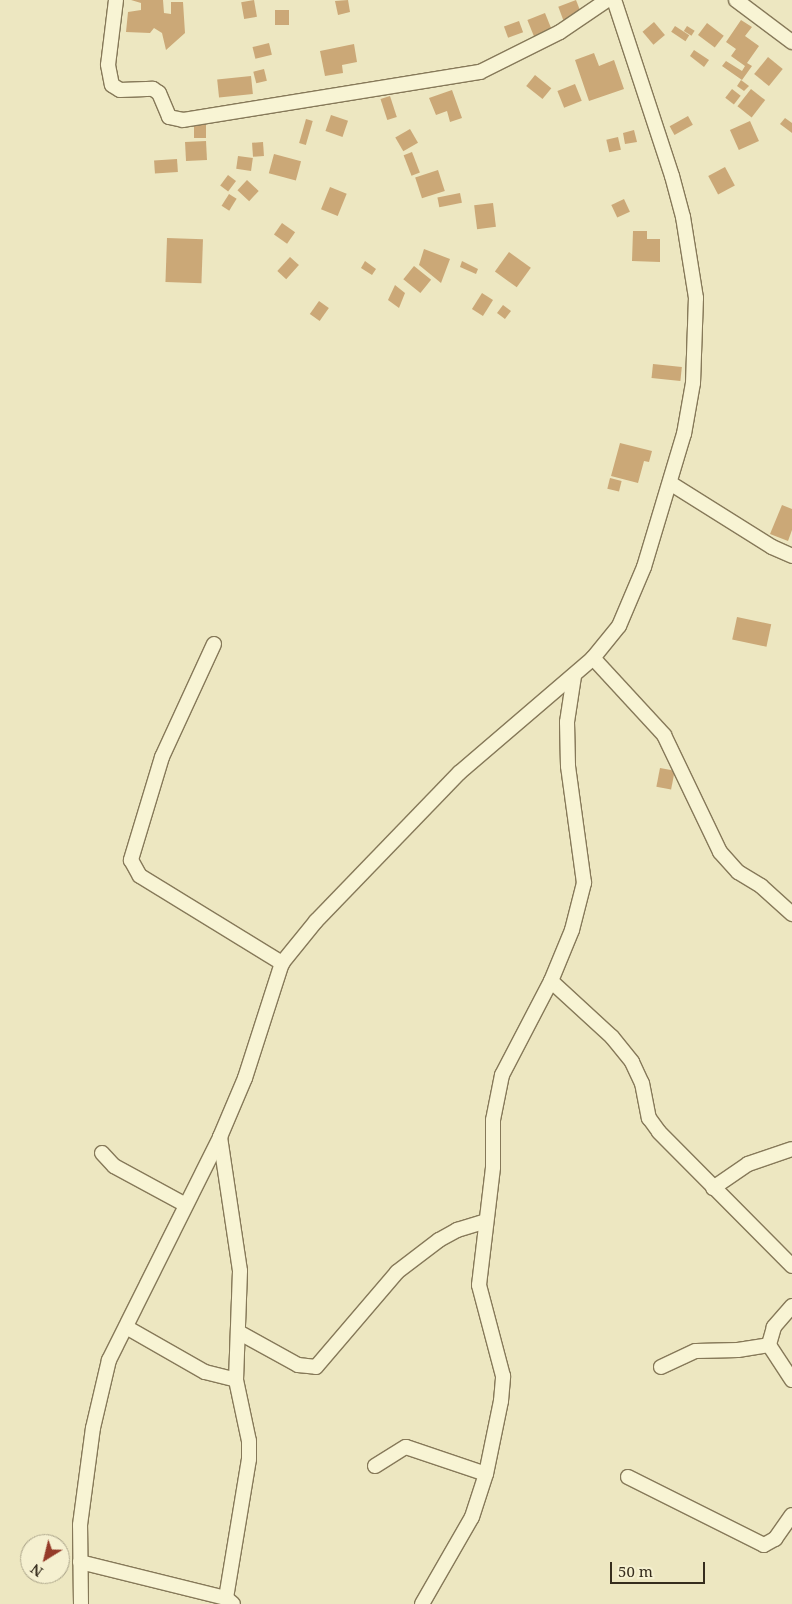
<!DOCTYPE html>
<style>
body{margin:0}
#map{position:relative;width:792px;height:1604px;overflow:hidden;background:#ede7c1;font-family:"Noto Serif",serif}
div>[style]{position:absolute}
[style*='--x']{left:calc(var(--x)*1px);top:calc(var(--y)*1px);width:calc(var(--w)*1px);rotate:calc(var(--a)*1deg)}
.building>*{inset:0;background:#cba877;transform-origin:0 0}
.roads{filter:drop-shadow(1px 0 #867959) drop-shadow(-1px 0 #867959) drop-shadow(0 1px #867959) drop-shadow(0 -1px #867959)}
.street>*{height:14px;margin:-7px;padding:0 7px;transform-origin:7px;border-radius:7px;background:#f8f4d4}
span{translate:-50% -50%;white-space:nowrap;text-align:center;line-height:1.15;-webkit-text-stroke:4px #f5f0d0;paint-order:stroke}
.north{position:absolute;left:20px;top:1534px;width:50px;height:50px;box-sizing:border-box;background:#f5f0d0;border:1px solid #a9a288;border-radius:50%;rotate:216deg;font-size:14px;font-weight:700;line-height:20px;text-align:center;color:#362d1d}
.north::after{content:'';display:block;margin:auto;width:18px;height:22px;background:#953b29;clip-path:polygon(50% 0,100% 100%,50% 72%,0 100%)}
.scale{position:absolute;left:610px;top:1562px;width:95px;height:22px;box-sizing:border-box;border:2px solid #362d1d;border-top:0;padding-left:6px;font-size:15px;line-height:18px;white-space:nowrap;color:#362d1d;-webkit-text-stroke:4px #f5f0d0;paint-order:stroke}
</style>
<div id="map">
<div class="building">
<i style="clip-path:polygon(131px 0,163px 0,164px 13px,171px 14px,171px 2px,183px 2px,185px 33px,166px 50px,162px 33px,154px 28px,150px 33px,126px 32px,128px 12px,141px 10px,141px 3px)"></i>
<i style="left:254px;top:0;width:17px;height:13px;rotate:80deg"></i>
<i style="clip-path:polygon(348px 0,350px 12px,338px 15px,335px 1px)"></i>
<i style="left:576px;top:0;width:14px;height:19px;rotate:69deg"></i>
<i style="left:275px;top:10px;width:14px;height:15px"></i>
<i style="left:545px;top:13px;width:18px;height:19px;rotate:68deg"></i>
<i style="clip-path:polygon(741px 20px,752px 27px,745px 36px,759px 46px,747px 63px,752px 66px,742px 80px,722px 66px,726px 61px,742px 71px,745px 66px,731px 56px,736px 49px,726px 42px)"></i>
<i style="left:519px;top:21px;width:12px;height:16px;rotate:70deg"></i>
<i style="left:654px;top:22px;width:17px;height:15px;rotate:50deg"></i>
<i style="left:707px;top:23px;width:21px;height:15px;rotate:37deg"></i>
<i style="left:675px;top:26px;width:17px;height:7px;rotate:33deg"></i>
<i style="left:687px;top:26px;width:9px;height:6px;rotate:32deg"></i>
<i style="left:269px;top:43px;width:12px;height:17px;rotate:76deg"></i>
<i style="clip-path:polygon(354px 44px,357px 62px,342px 65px,343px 73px,325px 76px,320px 51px)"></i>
<i style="clip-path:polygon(694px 50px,709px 60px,704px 67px,690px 56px)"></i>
<i style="clip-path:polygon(594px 53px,599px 66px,614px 60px,624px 89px,589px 101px,575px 60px)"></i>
<i style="left:768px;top:57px;width:19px;height:22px;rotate:39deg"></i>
<i style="left:264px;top:69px;width:12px;height:11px;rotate:76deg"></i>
<i style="left:535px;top:75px;width:21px;height:14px;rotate:39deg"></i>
<i style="left:251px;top:76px;width:18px;height:34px;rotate:84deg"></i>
<i style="clip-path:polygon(741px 80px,749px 86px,744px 91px,737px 86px)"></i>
<i style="left:575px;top:84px;width:18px;height:19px;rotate:68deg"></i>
<i style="left:732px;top:89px;width:11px;height:11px;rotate:38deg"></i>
<i style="left:751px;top:89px;width:18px;height:22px;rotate:38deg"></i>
<i style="clip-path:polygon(452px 90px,462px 118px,450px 122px,447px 111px,436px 115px,429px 98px)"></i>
<i style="left:390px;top:96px;width:22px;height:10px;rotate:72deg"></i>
<i style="left:331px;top:115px;width:18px;height:17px;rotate:19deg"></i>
<i style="left:688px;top:116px;width:10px;height:21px;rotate:61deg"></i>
<i style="clip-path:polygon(785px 118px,792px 123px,792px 133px,780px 124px)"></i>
<i style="left:306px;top:119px;width:7px;height:25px;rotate:16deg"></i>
<i style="left:750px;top:121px;width:22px;height:22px;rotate:66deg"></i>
<i style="left:206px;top:123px;width:15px;height:12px;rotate:90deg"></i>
<i style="left:410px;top:129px;width:16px;height:17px;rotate:60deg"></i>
<i style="clip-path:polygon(634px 130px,637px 142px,625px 144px,623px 133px)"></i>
<i style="left:618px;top:137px;width:13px;height:12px;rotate:77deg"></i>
<i style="left:206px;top:141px;width:19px;height:21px;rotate:87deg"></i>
<i style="left:263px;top:142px;width:14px;height:11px;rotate:86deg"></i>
<i style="left:412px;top:152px;width:22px;height:9px;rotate:69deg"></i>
<i style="left:274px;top:154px;width:28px;height:20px;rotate:15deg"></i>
<i style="left:238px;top:156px;width:15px;height:13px;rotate:8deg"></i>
<i style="left:177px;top:159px;width:13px;height:23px;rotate:86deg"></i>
<i style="left:725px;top:167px;width:21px;height:19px;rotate:62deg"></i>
<i style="left:438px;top:170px;width:22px;height:24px;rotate:72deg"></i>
<i style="left:228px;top:175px;width:10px;height:13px;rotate:37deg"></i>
<i style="left:247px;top:180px;width:16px;height:14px;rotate:43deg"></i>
<i style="left:330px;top:187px;width:18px;height:24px;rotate:22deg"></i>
<i style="left:460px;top:193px;width:10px;height:23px;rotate:79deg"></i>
<i style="left:229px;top:194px;width:9px;height:14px;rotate:32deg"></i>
<i style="left:624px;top:199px;width:14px;height:14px;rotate:65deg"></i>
<i style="left:493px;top:203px;width:24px;height:19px;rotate:83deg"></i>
<i style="left:282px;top:223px;width:16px;height:14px;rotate:35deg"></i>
<i style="clip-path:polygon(633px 231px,647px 231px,647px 239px,660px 239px,660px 262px,632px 261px)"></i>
<i style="left:167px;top:238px;width:36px;height:44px;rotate:2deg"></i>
<i style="clip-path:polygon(424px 249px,450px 259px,441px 283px,419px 265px)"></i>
<i style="left:509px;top:252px;width:27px;height:24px;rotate:36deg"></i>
<i style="left:290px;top:257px;width:12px;height:19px;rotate:42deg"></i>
<i style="clip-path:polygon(365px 261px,376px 269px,372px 275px,361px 268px)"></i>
<i style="clip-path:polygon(462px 261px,478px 269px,476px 274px,460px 267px)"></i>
<i style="left:414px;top:266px;width:22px;height:17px;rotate:39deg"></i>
<i style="clip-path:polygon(395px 285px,405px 293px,399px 308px,388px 300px)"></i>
<i style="left:482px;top:293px;width:13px;height:19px;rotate:32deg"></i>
<i style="left:319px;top:301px;width:12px;height:16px;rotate:35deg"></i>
<i style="left:503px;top:305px;width:10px;height:10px;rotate:37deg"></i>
<i style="left:653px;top:364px;width:29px;height:14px;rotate:6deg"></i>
<i style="clip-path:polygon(620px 443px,652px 451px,649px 462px,644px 461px,638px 483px,611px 476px)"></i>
<i style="left:610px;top:478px;width:12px;height:11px;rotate:14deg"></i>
<i style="clip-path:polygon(782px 505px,792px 509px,792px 530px,788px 541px,770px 534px)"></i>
<i style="left:737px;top:617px;width:35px;height:23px;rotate:12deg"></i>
<i style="left:660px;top:768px;width:15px;height:19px;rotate:11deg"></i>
</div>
<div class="roads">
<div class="street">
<i style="--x:116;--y:0;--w:65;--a:97"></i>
<i style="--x:108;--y:65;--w:20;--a:79"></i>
<i style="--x:112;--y:85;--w:9;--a:32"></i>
<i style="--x:120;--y:90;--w:33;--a:-2"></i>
<i style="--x:153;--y:89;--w:7;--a:34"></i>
<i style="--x:159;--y:93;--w:26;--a:67"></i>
<i style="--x:169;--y:117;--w:14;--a:12"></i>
<i style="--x:183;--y:120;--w:301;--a:-9.2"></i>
<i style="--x:480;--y:72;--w:89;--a:-26.6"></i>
<i style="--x:560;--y:32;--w:57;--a:-34.2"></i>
<i style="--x:736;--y:0;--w:70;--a:36.9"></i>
<i style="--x:670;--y:483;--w:120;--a:32.1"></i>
<i style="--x:772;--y:547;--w:22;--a:24"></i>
<i style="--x:214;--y:644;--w:124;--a:114.7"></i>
<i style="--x:162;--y:757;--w:108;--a:106.8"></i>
<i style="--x:131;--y:860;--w:18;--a:61"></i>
<i style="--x:140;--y:876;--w:167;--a:31.5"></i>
<i style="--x:593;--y:658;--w:105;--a:47.3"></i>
<i style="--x:664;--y:735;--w:130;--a:64.4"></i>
<i style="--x:720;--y:852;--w:27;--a:48"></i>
<i style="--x:738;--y:872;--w:27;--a:31"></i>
<i style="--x:761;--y:886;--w:42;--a:42.1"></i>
<i style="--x:551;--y:981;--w:83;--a:42.6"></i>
<i style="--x:612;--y:1037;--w:32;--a:51"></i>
<i style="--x:632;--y:1062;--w:23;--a:65"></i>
<i style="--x:642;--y:1083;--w:36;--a:79"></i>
<i style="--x:649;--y:1118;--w:17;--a:54"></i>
<i style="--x:659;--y:1132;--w:189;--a:45.2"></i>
<i style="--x:220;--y:1137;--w:135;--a:81.5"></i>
<i style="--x:240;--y:1271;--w:109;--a:92.1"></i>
<i style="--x:236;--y:1380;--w:62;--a:78"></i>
<i style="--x:249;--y:1441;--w:18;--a:90"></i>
<i style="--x:249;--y:1459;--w:141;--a:99.4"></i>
<i style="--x:102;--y:1153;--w:18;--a:47"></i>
<i style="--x:114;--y:1166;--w:80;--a:28.5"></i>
<i style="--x:713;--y:1188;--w:42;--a:-34.4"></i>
<i style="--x:748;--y:1164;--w:46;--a:-18.8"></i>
<i style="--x:792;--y:1306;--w:28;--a:131"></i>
<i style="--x:774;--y:1327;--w:19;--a:106"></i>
<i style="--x:769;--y:1345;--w:42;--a:56.7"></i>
<i style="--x:126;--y:1327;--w:91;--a:29.7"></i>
<i style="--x:205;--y:1372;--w:32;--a:14"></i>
<i style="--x:240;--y:1333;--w:66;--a:28.9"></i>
<i style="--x:298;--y:1365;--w:18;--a:6"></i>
<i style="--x:316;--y:1367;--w:125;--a:-49.5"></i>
<i style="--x:397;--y:1272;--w:53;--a:-37.3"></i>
<i style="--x:439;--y:1240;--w:21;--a:-29"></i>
<i style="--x:457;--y:1230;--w:30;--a:-17"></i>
<i style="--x:661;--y:1367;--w:38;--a:-25"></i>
<i style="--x:696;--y:1351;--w:42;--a:-1.4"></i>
<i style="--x:738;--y:1350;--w:31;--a:-9"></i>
<i style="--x:375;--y:1466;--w:36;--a:-32"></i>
<i style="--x:406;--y:1447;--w:84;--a:18.6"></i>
<i style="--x:628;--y:1477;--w:152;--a:26.6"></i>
<i style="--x:764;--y:1545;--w:13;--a:-29"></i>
<i style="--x:775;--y:1539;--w:29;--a:-55"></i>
<i style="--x:80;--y:1562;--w:150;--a:13.9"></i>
<i style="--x:226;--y:1598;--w:9;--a:41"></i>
<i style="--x:81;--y:1604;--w:79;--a:-90.7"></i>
<i style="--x:80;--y:1525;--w:98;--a:-82.4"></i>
<i style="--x:93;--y:1428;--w:70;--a:-76.8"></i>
<i style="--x:109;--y:1360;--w:249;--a:-63.5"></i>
<i style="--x:220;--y:1137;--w:64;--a:-67"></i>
<i style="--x:245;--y:1078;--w:121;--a:-72.2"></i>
<i style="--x:282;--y:963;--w:54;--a:-51"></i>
<i style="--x:316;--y:921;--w:206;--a:-46"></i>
<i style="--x:459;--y:773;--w:177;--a:-40.6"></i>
<i style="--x:593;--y:658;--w:41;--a:-50.9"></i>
<i style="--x:619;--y:626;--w:64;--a:-67"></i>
<i style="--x:644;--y:567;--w:139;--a:-73.3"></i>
<i style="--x:684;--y:434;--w:52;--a:-80"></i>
<i style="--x:693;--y:383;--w:85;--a:-88"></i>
<i style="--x:696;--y:298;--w:82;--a:-99.1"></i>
<i style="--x:683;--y:217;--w:42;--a:-105"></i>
<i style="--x:672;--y:176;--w:185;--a:-108.2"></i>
<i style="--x:422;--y:1604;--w:100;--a:-60.1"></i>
<i style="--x:472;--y:1517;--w:45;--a:-72"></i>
<i style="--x:486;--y:1474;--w:75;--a:-78.4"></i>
<i style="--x:501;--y:1401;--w:25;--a:-85"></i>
<i style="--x:503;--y:1376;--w:94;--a:-104.8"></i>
<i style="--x:479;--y:1285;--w:119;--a:-83.2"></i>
<i style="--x:493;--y:1167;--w:47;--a:-90"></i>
<i style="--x:493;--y:1120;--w:46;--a:-78.7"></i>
<i style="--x:502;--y:1075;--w:106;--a:-62.5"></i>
<i style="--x:551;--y:981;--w:55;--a:-67.6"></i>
<i style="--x:572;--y:930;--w:49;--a:-75.7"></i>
<i style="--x:584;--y:883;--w:118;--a:-97.8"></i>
<i style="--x:568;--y:766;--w:44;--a:-91.3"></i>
<i style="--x:567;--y:722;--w:47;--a:-81.3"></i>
</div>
</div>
<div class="north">N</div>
<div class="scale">50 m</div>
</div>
